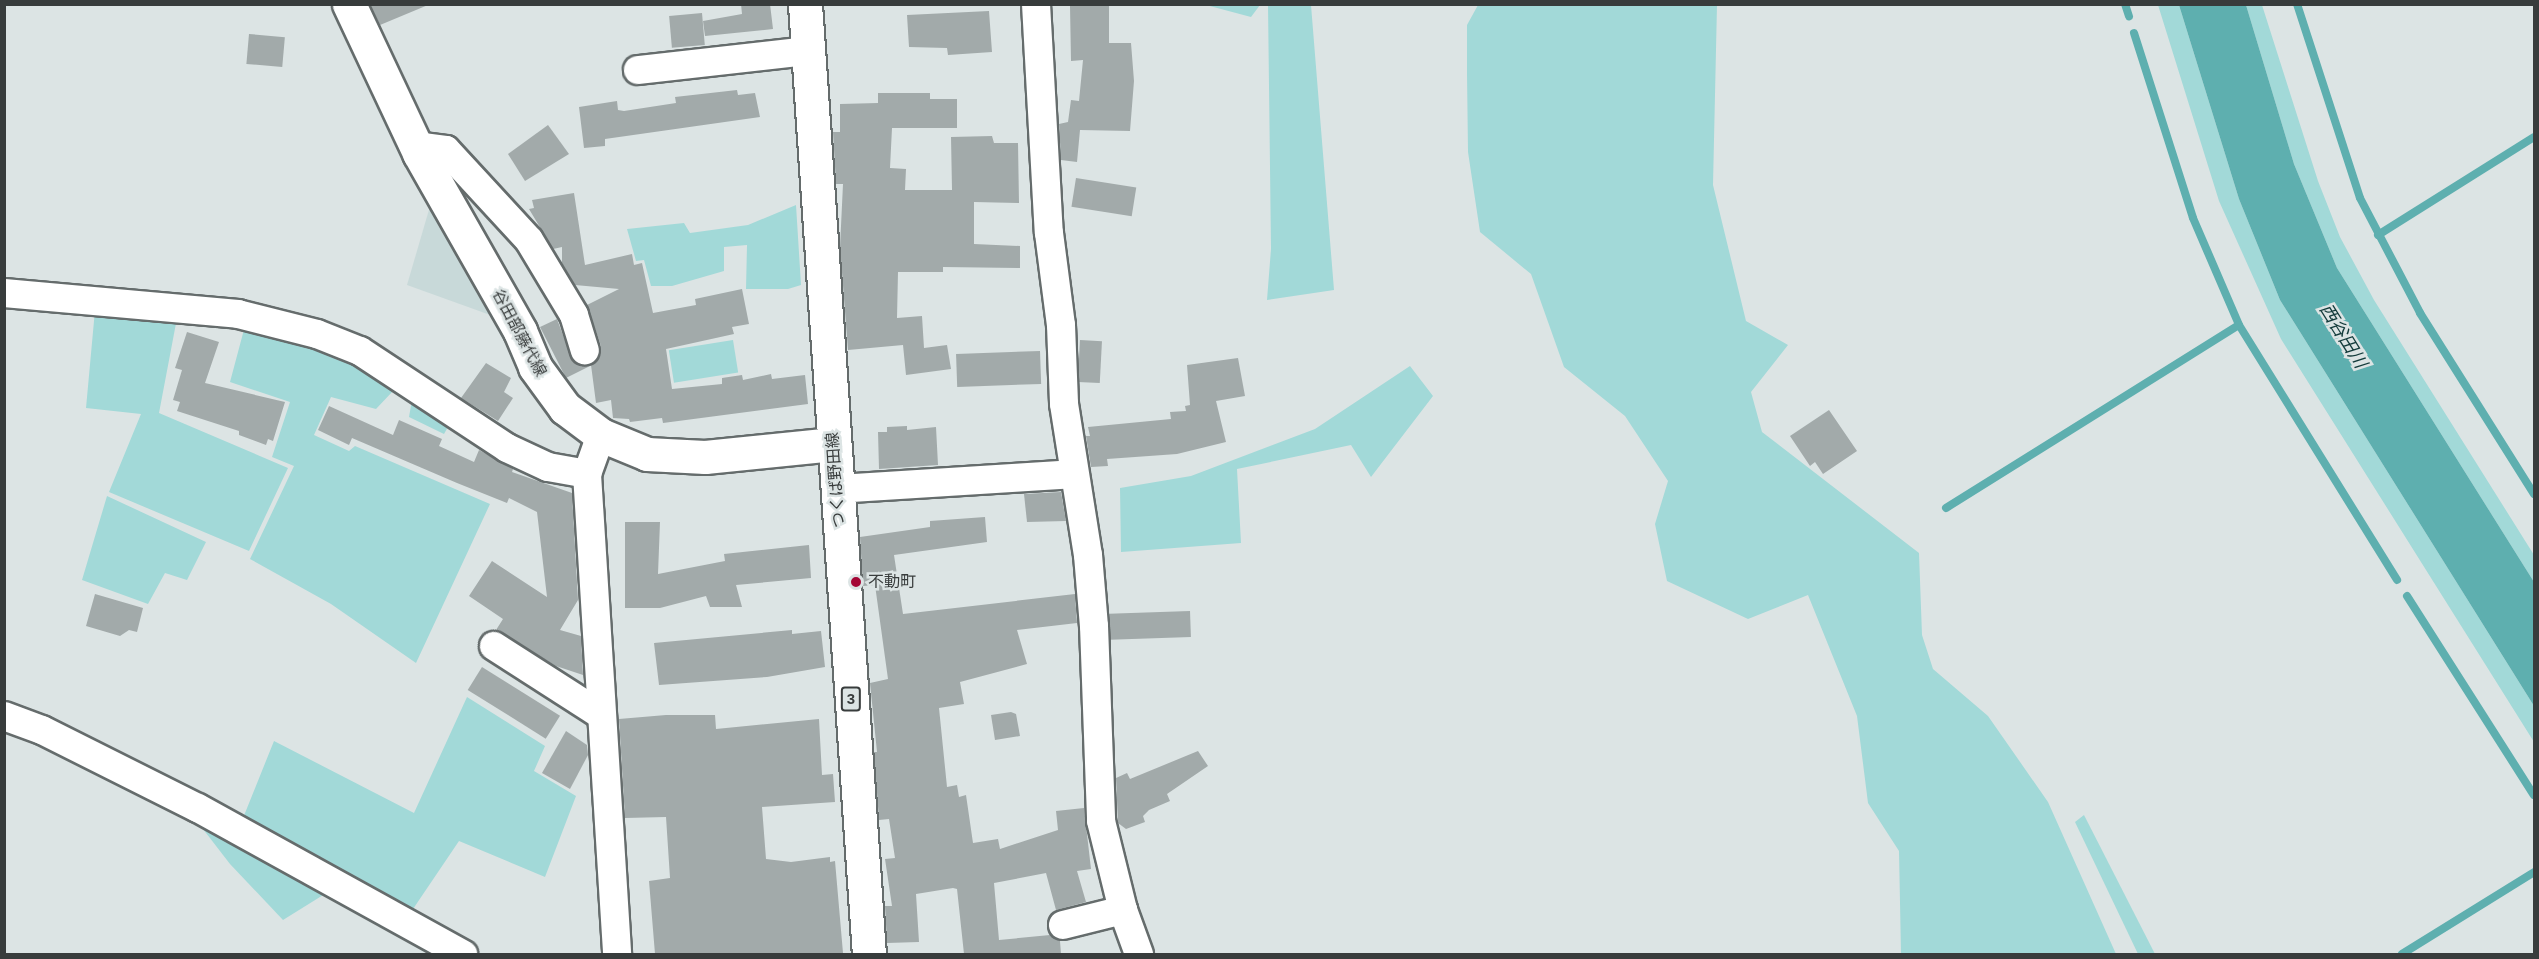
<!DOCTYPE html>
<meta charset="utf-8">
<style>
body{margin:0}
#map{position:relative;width:2539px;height:959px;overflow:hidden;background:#dce4e4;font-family:Arial,"Noto Sans JP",sans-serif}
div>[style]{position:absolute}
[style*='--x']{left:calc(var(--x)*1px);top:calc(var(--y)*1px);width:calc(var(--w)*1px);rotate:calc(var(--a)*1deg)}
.built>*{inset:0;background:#c8d9d9}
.green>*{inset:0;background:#a2d9d8;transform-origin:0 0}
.water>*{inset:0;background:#5eafaf}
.stream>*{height:8px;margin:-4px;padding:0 4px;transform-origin:4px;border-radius:4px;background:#5eafaf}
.building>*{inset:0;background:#a2aaaa;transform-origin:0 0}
.roads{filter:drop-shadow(2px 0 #656c6c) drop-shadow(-2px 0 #656c6c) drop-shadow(0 2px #656c6c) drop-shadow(0 -2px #656c6c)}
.minor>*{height:28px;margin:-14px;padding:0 14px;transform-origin:14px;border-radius:14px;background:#fff}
.secondary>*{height:33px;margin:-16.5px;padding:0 16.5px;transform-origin:16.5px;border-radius:16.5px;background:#fff}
.primary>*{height:33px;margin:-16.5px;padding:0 16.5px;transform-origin:16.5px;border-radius:16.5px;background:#fff}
.dots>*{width:16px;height:16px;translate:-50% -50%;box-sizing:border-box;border:3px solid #dce4e4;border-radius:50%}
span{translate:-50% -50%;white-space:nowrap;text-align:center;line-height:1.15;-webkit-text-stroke:5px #dce4e4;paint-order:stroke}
.shield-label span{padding:2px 4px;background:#dce4e4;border:2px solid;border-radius:4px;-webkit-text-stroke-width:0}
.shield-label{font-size:15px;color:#383c3c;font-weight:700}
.street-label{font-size:16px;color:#383c3c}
.poi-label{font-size:16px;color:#383c3c}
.left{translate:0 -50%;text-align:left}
.water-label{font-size:18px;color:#133b3b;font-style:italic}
.frame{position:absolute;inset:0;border:6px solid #383c3c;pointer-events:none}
</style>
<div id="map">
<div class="built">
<i style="clip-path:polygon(433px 196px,493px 316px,407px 285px)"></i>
</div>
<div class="green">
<i style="clip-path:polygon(1206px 5px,1260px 5px,1251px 17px)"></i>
<i style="clip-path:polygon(1268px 5px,1311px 5px,1334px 290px,1267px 300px,1271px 249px)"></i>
<i style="clip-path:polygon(1478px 5px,1717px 5px,1713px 185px,1746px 321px,1788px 345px,1751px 392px,1762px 432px,1919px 553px,1922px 635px,1933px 669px,1988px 716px,2048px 802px,2116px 954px,1901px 954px,1899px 851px,1868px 803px,1857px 716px,1808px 595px,1748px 619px,1667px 581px,1655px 524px,1668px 481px,1625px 416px,1564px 367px,1531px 274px,1480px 232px,1468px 152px,1467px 74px,1467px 25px)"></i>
<i style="clip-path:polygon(2158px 5px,2179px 5px,2239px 199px,2280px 300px,2534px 706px,2534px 742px,2281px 339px,2219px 201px)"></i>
<i style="clip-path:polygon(2246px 5px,2262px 5px,2318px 181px,2340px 237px,2374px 300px,2534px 555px,2534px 582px,2337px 268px,2294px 164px)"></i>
<i style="clip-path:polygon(796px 205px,801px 285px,788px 289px,746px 289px,747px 245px,724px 247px,724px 271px,672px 286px,651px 286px,644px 260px,636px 261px,627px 229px,684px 223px,690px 233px,748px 225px)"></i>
<i style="clip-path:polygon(95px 310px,177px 318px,159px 413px,288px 468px,249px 551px,109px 492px,141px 414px,86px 408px)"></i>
<i style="clip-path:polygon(246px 322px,331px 348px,390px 384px,393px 391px,376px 409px,331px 397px,314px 435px,349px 451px,355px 446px,490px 504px,416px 663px,331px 604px,250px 559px,294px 466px,272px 457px,290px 402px,230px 382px)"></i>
<i style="left:733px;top:340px;width:33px;height:65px;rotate:81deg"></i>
<i style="clip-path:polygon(1410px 366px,1433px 396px,1371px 477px,1351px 445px,1237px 469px,1241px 543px,1121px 552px,1120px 488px,1191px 476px,1315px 429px)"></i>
<i style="clip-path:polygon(412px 400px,449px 425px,444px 434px,409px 417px)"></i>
<i style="clip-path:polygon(107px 496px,206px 542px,187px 580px,165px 573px,148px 604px,82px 580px)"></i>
<i style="clip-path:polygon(467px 697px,545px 746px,534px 771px,576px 796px,545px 877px,459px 841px,411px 912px,241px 823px,274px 741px,414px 813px)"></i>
<i style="clip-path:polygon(2084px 815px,2155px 954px,2138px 954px,2075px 822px)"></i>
<i style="clip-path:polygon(196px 820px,328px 892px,283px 920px,230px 864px)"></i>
</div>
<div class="water">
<i style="clip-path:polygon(2179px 5px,2246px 5px,2294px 164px,2337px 268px,2534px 582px,2534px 706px,2280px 300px,2239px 199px)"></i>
</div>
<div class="stream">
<i style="--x:2125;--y:4;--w:13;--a:72"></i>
<i style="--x:2297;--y:4;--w:204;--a:72"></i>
<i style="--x:2360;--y:198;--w:130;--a:62.4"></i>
<i style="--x:2420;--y:313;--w:214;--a:57.8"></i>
<i style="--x:2134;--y:33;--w:194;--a:72.3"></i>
<i style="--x:2193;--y:218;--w:116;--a:66.7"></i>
<i style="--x:2239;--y:325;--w:300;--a:58.2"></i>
<i style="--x:2378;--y:235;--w:184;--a:-32.1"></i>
<i style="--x:1946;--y:508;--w:345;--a:-32"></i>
<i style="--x:2407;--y:596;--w:236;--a:57.5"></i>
<i style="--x:2402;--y:954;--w:155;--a:-31.8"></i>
</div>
<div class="building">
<i style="clip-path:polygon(370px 4px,428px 4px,428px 5px,380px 25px)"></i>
<i style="clip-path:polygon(741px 4px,770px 4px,773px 29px,705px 36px,703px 21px,742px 14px)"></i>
<i style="clip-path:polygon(1070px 6px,1109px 6px,1109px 43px,1131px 43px,1134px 81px,1130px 131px,1080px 130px,1077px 162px,1061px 160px,1059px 124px,1068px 122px,1071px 100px,1079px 101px,1083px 60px,1071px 61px)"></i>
<i style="clip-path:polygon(989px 11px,992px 52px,948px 55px,947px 48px,909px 47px,907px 15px)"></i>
<i style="left:702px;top:13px;width:32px;height:33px;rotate:85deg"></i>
<i style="left:249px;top:34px;width:36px;height:30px;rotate:5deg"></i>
<i style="clip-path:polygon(737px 90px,738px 95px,755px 93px,760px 117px,605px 139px,605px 146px,584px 148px,579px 107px,617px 101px,618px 110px,624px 111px,676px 103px,675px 97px)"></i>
<i style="clip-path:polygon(878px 93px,930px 93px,930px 99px,957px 99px,957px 128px,892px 128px,890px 168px,906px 169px,905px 190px,952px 190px,951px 137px,992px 136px,994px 143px,1018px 143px,1019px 203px,974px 202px,974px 244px,1020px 246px,1020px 268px,943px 267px,943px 272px,898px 272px,897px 318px,922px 316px,924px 348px,947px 345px,951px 369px,906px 375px,903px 345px,848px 350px,840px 247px,843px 184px,836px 184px,833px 132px,840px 132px,840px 104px,878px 103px)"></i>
<i style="clip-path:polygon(548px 125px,569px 154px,525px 181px,508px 154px)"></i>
<i style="left:1076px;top:178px;width:61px;height:29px;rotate:9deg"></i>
<i style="clip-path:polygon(574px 193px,585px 265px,632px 254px,634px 265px,642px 263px,653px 313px,696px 305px,695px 299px,742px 289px,749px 324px,732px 327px,734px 334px,666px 349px,672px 389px,722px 384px,722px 378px,742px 375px,743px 380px,771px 374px,772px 379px,805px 375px,808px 404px,663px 423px,662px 418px,630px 422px,629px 419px,613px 418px,611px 400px,596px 403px,591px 365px,601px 354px,601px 346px,587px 305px,619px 289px,575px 285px,562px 263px,562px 247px,553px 249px,529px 209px,534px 208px,532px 200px)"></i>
<i style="clip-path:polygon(557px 319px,573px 362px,590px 366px,566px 378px,540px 327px)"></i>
<i style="clip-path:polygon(187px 332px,219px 342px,205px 383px,285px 402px,273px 441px,268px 439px,266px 445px,239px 435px,239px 431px,177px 411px,180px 402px,173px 400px,182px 370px,175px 368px)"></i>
<i style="left:1080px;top:340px;width:22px;height:42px;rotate:3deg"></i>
<i style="left:1040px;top:351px;width:33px;height:84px;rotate:88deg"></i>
<i style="clip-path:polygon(1238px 358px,1245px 396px,1216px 401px,1226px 442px,1177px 454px,1107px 459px,1108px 466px,1091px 467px,1086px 436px,1090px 436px,1088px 427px,1171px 419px,1170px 412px,1186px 411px,1185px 406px,1190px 405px,1187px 365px)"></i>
<i style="clip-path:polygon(486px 363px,511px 378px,504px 392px,513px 398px,498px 421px,461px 398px)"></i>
<i style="clip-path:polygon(329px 406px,393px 435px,399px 420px,442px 439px,439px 446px,474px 462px,479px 450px,513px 469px,512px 472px,572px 493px,578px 600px,560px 630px,581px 636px,583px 675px,556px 666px,496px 630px,503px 619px,469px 596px,492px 561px,547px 597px,537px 512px,509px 498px,507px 503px,457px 483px,352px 438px,349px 445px,318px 430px)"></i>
<i style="clip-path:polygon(1829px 410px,1857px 451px,1823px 474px,1815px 462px,1810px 466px,1790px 436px)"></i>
<i style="clip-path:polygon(907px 426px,907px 430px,936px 427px,938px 465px,879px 469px,878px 432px,887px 432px,887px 427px)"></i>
<i style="clip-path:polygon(1061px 492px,1066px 521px,1027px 522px,1024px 494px)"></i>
<i style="clip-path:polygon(985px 517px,987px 542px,894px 555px,903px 614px,1075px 594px,1077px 623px,1017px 630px,1027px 664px,960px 682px,964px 704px,939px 708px,947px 787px,957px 785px,959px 797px,966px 795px,973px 843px,998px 839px,1000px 849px,1058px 830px,1056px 811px,1084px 808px,1091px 869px,1077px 871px,1086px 902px,1056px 910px,1046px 873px,994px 883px,999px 940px,1050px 935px,1060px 941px,1061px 954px,964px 954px,957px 889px,953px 888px,916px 894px,919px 942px,887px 943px,885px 906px,892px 906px,885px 859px,895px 858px,889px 819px,879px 820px,874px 752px,877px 752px,870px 683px,888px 679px,875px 585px,863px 586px,860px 537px,930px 527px,930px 521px)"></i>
<i style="clip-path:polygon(625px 522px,660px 522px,658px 574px,725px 561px,724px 554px,809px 545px,811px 578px,736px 585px,742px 607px,710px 607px,706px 596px,660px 608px,625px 608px)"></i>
<i style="clip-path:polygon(95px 594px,143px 608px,137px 632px,129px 630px,120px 636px,86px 626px)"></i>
<i style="left:1190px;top:611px;width:26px;height:81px;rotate:88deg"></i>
<i style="clip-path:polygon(792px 630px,792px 634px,821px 631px,825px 667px,767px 677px,659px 685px,654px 643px)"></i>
<i style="left:482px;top:667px;width:92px;height:27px;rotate:32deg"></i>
<i style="clip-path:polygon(1011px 712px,1016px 714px,1020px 736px,995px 740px,991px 715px)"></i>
<i style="clip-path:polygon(666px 715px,715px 715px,716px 729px,819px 719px,822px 775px,833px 774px,835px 802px,762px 807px,766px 859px,791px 862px,830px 857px,830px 862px,835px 861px,843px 953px,655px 954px,649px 881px,670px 878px,666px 817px,625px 818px,619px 719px)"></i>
<i style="clip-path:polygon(566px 731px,587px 745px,588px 755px,570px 789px,542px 773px)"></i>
<i style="clip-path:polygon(1198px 751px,1208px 766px,1167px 794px,1170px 801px,1149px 810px,1143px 816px,1145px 822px,1126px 829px,1118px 823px,1116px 778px,1127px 773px,1130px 779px)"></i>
</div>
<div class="roads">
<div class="minor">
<i style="--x:1036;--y:4;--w:229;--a:86.8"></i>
<i style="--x:1049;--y:233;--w:93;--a:82.6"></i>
<i style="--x:1061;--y:325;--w:79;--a:87.8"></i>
<i style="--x:1064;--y:404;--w:153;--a:81"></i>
<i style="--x:1088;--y:555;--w:71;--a:85.2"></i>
<i style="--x:1094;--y:626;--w:195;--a:87.9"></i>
<i style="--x:1101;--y:821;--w:92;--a:76.1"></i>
<i style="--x:1123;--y:910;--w:47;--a:70"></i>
<i style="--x:638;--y:70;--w:171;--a:-6.4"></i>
<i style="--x:415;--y:146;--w:31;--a:7"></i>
<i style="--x:446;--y:150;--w:122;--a:47.3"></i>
<i style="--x:529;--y:240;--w:87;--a:59"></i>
<i style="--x:574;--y:315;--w:37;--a:73"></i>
<i style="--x:4;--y:293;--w:235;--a:5.1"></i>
<i style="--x:238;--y:314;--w:81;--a:14.2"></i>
<i style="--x:317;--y:334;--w:46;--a:21.6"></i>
<i style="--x:360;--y:351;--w:176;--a:33.4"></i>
<i style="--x:507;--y:448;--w:45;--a:24.9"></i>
<i style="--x:548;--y:467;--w:40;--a:10"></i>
<i style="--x:601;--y:435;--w:41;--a:109.7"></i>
<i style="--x:587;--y:474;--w:481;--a:86.4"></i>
<i style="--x:837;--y:489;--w:237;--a:-3.6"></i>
<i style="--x:494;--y:646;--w:126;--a:32.7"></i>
<i style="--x:4;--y:716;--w:40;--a:20.2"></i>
<i style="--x:42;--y:730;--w:174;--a:26.6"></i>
<i style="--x:198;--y:808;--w:303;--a:28.9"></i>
<i style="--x:1063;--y:925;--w:62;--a:-14"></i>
</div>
<div class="secondary">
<i style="--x:349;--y:4;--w:165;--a:64.8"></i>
<i style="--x:419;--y:153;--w:205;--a:60.4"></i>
<i style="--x:520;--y:331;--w:39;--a:67"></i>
<i style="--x:535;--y:367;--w:51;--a:53.8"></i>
<i style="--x:565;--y:408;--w:45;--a:36.9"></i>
<i style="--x:601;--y:435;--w:50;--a:22.4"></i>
<i style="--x:647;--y:454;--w:58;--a:3"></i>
<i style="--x:705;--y:457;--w:129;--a:-5.8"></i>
</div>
<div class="primary">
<i style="--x:805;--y:4;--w:952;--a:86.15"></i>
</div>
</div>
<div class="dots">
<i style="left:856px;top:582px;background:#a40635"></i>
</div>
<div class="shield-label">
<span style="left:851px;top:699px">3</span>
</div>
<div class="street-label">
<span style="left:519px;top:333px;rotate:62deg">谷田部藤代線</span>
<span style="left:836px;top:480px;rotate:-94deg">つくば野田線</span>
</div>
<div class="poi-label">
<span class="left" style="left:868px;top:582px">不動町</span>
</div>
<div class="water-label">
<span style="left:2343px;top:336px;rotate:58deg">西谷田川</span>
</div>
<div class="frame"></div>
</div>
